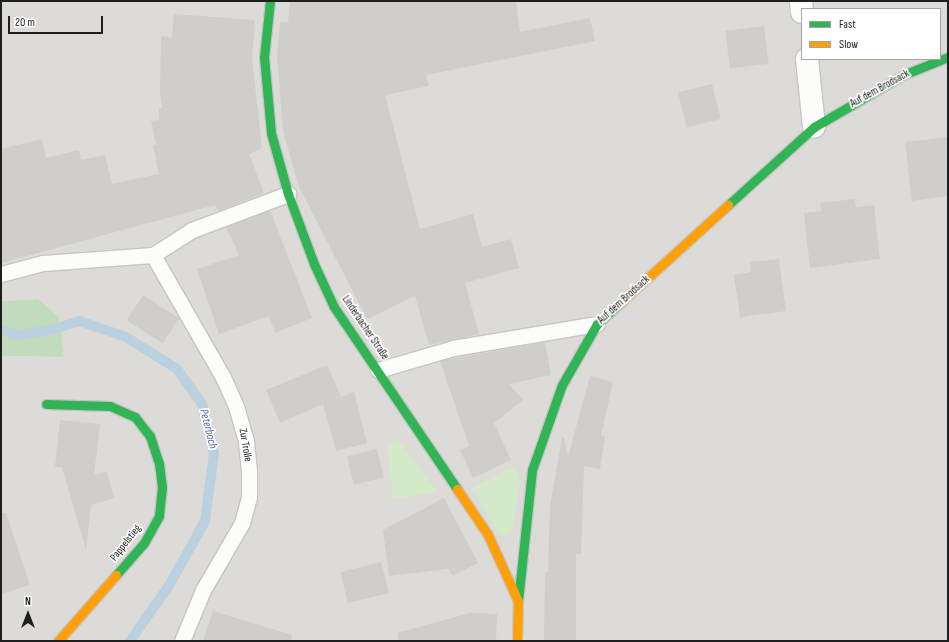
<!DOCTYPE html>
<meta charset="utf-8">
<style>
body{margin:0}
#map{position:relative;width:949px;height:642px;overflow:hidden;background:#edece7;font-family:"Sofia Sans Condensed",sans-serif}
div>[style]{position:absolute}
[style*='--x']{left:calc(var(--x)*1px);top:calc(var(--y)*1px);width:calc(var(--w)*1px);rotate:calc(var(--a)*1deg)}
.residential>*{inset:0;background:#dcdbd8}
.grass>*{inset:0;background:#d3e9c7}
.forest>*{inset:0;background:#c3dbbd}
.stream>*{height:10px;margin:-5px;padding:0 5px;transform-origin:5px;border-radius:5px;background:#bbd1df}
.building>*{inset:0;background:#cfceca;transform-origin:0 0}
.roads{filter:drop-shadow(1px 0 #c5c5c3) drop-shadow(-1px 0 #c5c5c3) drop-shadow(0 1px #c5c5c3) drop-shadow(0 -1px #c5c5c3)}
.lane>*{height:15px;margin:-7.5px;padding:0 7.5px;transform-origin:7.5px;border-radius:7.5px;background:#fcfcfb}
.street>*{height:22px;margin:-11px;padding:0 11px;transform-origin:11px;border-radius:11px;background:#fcfcfb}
.fast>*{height:9px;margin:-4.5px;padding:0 4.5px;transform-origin:4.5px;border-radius:4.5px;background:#30b455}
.slow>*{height:9px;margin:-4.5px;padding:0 4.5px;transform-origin:4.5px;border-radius:4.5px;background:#ff9f0a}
span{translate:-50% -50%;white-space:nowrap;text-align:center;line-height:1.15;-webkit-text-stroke:3.5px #fff;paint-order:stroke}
.street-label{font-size:11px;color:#1e1e1e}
.water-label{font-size:12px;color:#4e6bab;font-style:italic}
.frame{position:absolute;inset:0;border:2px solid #1e1e1e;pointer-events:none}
.legend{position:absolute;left:801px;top:8px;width:140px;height:52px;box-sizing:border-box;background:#fff;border:1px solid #a5a5a5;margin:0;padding:5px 7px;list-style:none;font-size:12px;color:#1e1e1e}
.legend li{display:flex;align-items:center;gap:8px;height:20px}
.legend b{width:20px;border:1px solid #a5a5a5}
.north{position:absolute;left:8px;top:594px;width:40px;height:40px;-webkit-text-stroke:3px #fff;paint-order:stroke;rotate:0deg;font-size:11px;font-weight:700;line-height:16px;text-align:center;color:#1e1e1e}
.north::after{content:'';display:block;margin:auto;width:14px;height:18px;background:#1e1e1e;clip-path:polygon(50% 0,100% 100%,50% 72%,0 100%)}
.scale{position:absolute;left:8px;top:16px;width:95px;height:18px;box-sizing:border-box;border:2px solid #1e1e1e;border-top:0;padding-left:5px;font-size:12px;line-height:14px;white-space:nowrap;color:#1e1e1e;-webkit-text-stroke:3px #fff;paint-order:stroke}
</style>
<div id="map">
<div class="residential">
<i style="clip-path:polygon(evenodd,1px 1px,948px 1px,948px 641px,1px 641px,1px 356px,64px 357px,59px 318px,38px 299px,1px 301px,1px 1px,802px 9px,940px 9px,940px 59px,802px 59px,802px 9px)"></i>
</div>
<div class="grass">
<i style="clip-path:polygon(397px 439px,438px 492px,393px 499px,387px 445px)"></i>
<i style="clip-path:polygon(511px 468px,518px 473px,520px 481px,512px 531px,503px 536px,498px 535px,472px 488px)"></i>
</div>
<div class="forest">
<i style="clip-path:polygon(38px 299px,59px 317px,64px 357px,1px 356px,1px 301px)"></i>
</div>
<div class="stream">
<i style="--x:1;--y:330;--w:16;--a:18"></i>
<i style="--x:16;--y:335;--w:35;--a:-8"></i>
<i style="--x:51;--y:330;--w:29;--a:-18"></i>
<i style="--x:79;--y:321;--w:50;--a:18.8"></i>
<i style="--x:126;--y:337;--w:60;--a:32.1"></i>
<i style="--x:177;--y:369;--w:43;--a:54.5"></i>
<i style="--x:202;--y:404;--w:51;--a:76.5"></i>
<i style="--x:214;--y:454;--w:68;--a:97.7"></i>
<i style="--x:205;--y:521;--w:72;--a:119.1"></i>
<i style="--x:170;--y:584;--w:70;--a:125.1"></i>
</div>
<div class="building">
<i style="clip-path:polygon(290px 1px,516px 1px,520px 32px,590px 18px,595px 41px,426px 75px,429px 86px,385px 95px,420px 229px,473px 214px,482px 247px,511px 239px,519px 268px,465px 283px,479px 334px,429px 345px,415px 296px,367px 319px,299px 187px,283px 131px,277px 57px,280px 22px,288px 22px)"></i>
<i style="clip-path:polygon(174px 14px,255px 20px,252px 58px,262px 148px,249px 154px,264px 193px,218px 211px,215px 205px,1px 263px,1px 149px,42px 139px,46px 158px,79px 150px,81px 160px,105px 155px,112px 184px,159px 174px,153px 145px,156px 145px,151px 121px,159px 120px,159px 108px,162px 108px,160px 91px,161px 36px,172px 37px)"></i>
<i style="left:764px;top:26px;width:38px;height:39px;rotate:83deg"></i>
<i style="left:712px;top:84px;width:36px;height:35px;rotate:76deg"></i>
<i style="clip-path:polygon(948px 137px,948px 196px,912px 201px,905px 142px)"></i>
<i style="clip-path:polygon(855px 199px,856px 207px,874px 205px,880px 259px,810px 268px,804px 213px,821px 211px,820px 203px)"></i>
<i style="clip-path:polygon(270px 210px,312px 318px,275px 333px,269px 316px,219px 334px,197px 269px,239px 255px,226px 227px)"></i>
<i style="clip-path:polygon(779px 259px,786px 311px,740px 317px,734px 275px,751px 272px,750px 262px)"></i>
<i style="left:143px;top:295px;width:43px;height:30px;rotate:33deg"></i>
<i style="clip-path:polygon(545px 342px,551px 375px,509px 384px,523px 400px,494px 423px,511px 460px,473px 478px,460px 450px,469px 446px,440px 361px)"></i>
<i style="clip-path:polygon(327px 365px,341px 396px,330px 401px,354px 392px,367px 443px,336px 451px,323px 404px,280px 423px,266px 390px)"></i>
<i style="clip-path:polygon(590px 376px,613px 382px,601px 436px,605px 436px,600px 469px,584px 466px,581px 554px,576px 554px,576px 641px,544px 641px,545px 572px,548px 572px,550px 506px,562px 438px,564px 438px,568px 457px)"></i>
<i style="clip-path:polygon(60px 420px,100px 424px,94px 475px,107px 472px,114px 498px,91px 505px,86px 550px,62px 467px,55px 467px)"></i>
<i style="left:377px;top:449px;width:29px;height:31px;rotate:76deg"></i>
<i style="clip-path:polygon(444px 498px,478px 563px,453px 576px,448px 569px,389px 576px,383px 530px)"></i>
<i style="clip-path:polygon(1px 513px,6px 513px,30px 585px,1px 594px)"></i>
<i style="left:381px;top:562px;width:32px;height:42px;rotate:76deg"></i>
<i style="clip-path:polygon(213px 611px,292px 635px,291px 641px,203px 641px)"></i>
<i style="clip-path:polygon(470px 613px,497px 614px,496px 641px,399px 641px,397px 633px)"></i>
</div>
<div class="roads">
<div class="lane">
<i style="--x:153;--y:255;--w:141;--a:60.2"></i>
<i style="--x:223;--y:377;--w:32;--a:66"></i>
<i style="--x:236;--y:406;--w:37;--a:74"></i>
<i style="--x:246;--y:442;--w:28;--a:84"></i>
<i style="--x:249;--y:470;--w:27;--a:90"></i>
<i style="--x:249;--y:497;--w:27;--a:105"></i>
<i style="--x:242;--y:523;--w:78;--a:120.2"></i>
<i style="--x:203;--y:590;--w:55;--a:112.4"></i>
<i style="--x:1;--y:274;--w:43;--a:-14.7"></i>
<i style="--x:43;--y:263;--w:110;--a:-4.2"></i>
<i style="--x:153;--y:255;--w:46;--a:-32.7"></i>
<i style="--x:192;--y:230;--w:103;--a:-20.6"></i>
<i style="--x:378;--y:370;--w:78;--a:-16.3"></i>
<i style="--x:453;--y:348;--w:146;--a:-9.5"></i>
</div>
<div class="street">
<i style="--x:801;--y:1;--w:11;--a:85"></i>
<i style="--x:807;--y:59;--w:68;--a:84.1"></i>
</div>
<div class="fast">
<i style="--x:270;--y:1;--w:56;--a:96.1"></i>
<i style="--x:264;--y:57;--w:76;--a:84.7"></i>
<i style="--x:271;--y:133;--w:63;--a:74.4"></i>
<i style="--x:288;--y:194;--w:75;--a:69.6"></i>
<i style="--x:314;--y:264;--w:47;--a:65.1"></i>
<i style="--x:334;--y:307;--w:220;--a:55.9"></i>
<i style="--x:728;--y:205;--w:116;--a:-42.2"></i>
<i style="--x:814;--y:127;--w:103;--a:-30.3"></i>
<i style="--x:903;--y:75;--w:48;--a:-21.8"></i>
<i style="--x:46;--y:404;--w:64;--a:1.8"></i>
<i style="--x:110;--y:406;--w:27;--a:24"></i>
<i style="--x:135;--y:417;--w:24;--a:52"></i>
<i style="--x:150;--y:436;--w:28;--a:72"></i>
<i style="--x:159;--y:463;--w:24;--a:83"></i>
<i style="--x:162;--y:487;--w:29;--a:96"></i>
<i style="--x:159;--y:516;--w:31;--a:119"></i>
<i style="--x:144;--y:543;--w:43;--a:131.2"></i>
<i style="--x:518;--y:601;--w:132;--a:-83.9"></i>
<i style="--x:532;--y:470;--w:90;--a:-70.6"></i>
<i style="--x:562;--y:385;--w:70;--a:-60.2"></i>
<i style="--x:597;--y:324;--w:31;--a:-42"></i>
</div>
<div class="slow">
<i style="--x:620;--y:303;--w:146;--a:-42.2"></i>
<i style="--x:457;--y:489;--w:55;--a:56"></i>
<i style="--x:488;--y:535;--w:72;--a:65.6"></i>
<i style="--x:518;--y:601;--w:40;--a:91.4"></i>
<i style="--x:58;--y:641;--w:88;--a:-48.7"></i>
</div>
</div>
<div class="street-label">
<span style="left:880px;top:89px;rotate:-29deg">Auf dem Brodsack</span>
<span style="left:624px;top:300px;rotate:-42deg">Auf dem Brodsack</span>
<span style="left:365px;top:328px;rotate:56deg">Linderbacher Straße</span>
<span style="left:245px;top:445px;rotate:80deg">Zur Trolle</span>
<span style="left:126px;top:543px;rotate:-52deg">Pappelstieg</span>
</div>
<div class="water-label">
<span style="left:208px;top:429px;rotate:76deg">Peterbach</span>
</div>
<div class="frame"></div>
<ul class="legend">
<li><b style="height:5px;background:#30b455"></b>Fast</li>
<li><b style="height:5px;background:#ff9f0a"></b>Slow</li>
</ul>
<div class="north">N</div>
<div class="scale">20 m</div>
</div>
